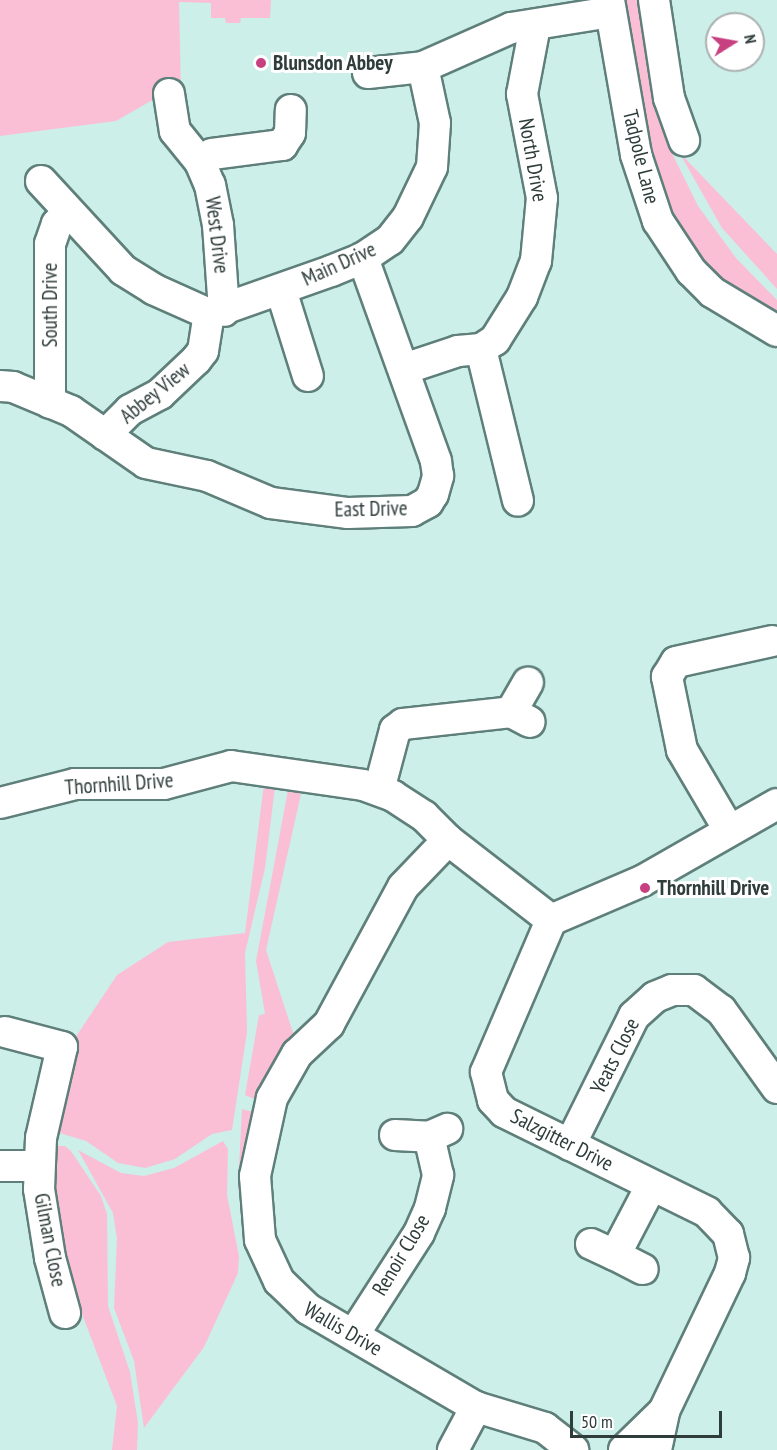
<!DOCTYPE html>
<style>
body{margin:0}
#map{position:relative;width:777px;height:1450px;overflow:hidden;background:#ccefea;font-family:"PT Sans Narrow",sans-serif}
div>[style]{position:absolute}
[style*='--x']{left:calc(var(--x)*1px);top:calc(var(--y)*1px);width:calc(var(--w)*1px);rotate:calc(var(--a)*1deg)}
.green>*{inset:0;background:#fabfd5}
.roads{filter:drop-shadow(2px 0 #5f7f7a) drop-shadow(-2px 0 #5f7f7a) drop-shadow(0 2px #5f7f7a) drop-shadow(0 -2px #5f7f7a)}
.minor>*{height:30px;margin:-15px;padding:0 15px;transform-origin:15px;border-radius:15px;background:#fff}
.dots>*{width:16px;height:16px;translate:-50% -50%;box-sizing:border-box;border:3px solid #fff;border-radius:50%}
span{translate:-50% -50%;white-space:nowrap;text-align:center;line-height:1.15;-webkit-text-stroke:6px #fff;paint-order:stroke}
.poi-label{font-size:21px;color:#2e3c3a;font-weight:700}
.left{translate:0 -50%;text-align:left}
.street-label{font-size:21px;color:#2e3c3a}
.north{position:absolute;left:705px;top:12px;width:60px;height:60px;box-sizing:border-box;background:#fff;border:2px solid #abb1b0;border-radius:50%;rotate:79deg;font-size:16px;font-weight:700;line-height:24px;text-align:center;color:#2e3c3a}
.north::after{content:'';display:block;margin:auto;width:21px;height:27px;background:#c74181;clip-path:polygon(50% 0,100% 100%,50% 72%,0 100%)}
.scale{position:absolute;left:570px;top:1411px;width:152px;height:27px;box-sizing:border-box;border:3px solid #2e3c3a;border-top:0;padding-left:8px;font-size:18px;line-height:21px;white-space:nowrap;color:#2e3c3a;-webkit-text-stroke:4px #fff;paint-order:stroke}
</style>
<div id="map">
<div class="green">
<i style="clip-path:polygon(0 0,271px 0,270px 18px,241px 18px,240px 23px,226px 23px,225px 18px,211px 18px,211px 3px,179px 2px,181px 93px,163px 94px,116px 121px,0 136px)"></i>
<i style="clip-path:polygon(618px 0,642px 0,666px 141px,698px 206px,736px 258px,777px 300px,777px 315px,708px 274px,660px 196px)"></i>
<i style="clip-path:polygon(679px 152px,777px 254px,777px 289px,722px 228px)"></i>
<i style="clip-path:polygon(264px 784px,275px 787px,265px 868px,245px 953px,247px 1032px,232px 1130px,212px 1134px,175px 1159px,145px 1168px,118px 1163px,86px 1141px,53px 1131px,77px 1035px,117px 975px,168px 942px,245px 933px)"></i>
<i style="clip-path:polygon(288px 790px,301px 794px,266px 950px,297px 1045px,261px 1102px,245px 1095px,259px 1015px,265px 1014px,256px 961px)"></i>
<i style="clip-path:polygon(242px 1109px,259px 1114px,257px 1265px,251px 1262px,238px 1186px)"></i>
<i style="clip-path:polygon(223px 1141px,228px 1149px,227px 1195px,239px 1256px,238px 1273px,204px 1347px,144px 1428px,134px 1361px,114px 1308px,117px 1239px,113px 1213px,78px 1150px,121px 1173px,144px 1176px,174px 1168px)"></i>
<i style="clip-path:polygon(51px 1146px,65px 1146px,71px 1151px,101px 1196px,107px 1214px,108px 1306px,130px 1372px,138px 1423px,137px 1450px,112px 1450px,117px 1406px,82px 1314px,69px 1292px,57px 1249px)"></i>
</div>
<div class="roads">
<div class="minor">
<i style="--x:609;--y:0;--w:157;--a:80.1"></i>
<i style="--x:636;--y:155;--w:70;--a:71.6"></i>
<i style="--x:658;--y:221;--w:60;--a:56.6"></i>
<i style="--x:691;--y:271;--w:30;--a:45"></i>
<i style="--x:712;--y:292;--w:76;--a:31"></i>
<i style="--x:654;--y:0;--w:99;--a:81.3"></i>
<i style="--x:669;--y:98;--w:45;--a:70.3"></i>
<i style="--x:368;--y:73;--w:55;--a:-6.2"></i>
<i style="--x:423;--y:67;--w:96;--a:-23.9"></i>
<i style="--x:511;--y:28;--w:101;--a:-9.1"></i>
<i style="--x:169;--y:94;--w:37;--a:81"></i>
<i style="--x:175;--y:131;--w:40;--a:51"></i>
<i style="--x:200;--y:162;--w:25;--a:67"></i>
<i style="--x:210;--y:185;--w:41;--a:78.7"></i>
<i style="--x:218;--y:225;--w:86;--a:86"></i>
<i style="--x:200;--y:162;--w:14;--a:-34"></i>
<i style="--x:212;--y:154;--w:71;--a:-7.3"></i>
<i style="--x:282;--y:145;--w:14;--a:-56"></i>
<i style="--x:290;--y:133;--w:23;--a:-88"></i>
<i style="--x:41;--y:181;--w:121;--a:47.3"></i>
<i style="--x:123;--y:270;--w:36;--a:32"></i>
<i style="--x:153;--y:289;--w:61;--a:24.1"></i>
<i style="--x:281;--y:290;--w:90;--a:72.6"></i>
<i style="--x:209;--y:314;--w:129;--a:-19.4"></i>
<i style="--x:331;--y:271;--w:35;--a:-22"></i>
<i style="--x:363;--y:258;--w:32;--a:-34"></i>
<i style="--x:390;--y:240;--w:29;--a:-52"></i>
<i style="--x:408;--y:217;--w:55;--a:-64.4"></i>
<i style="--x:432;--y:167;--w:44;--a:-86.1"></i>
<i style="--x:435;--y:123;--w:57;--a:-102.1"></i>
<i style="--x:481;--y:349;--w:156;--a:76.3"></i>
<i style="--x:404;--y:369;--w:57;--a:-18.4"></i>
<i style="--x:458;--y:351;--w:23;--a:-5"></i>
<i style="--x:481;--y:349;--w:17;--a:-33"></i>
<i style="--x:495;--y:340;--w:51;--a:-57.9"></i>
<i style="--x:522;--y:297;--w:39;--a:-69"></i>
<i style="--x:536;--y:261;--w:63;--a:-84.6"></i>
<i style="--x:542;--y:198;--w:106;--a:-100.9"></i>
<i style="--x:522;--y:94;--w:69;--a:-79.2"></i>
<i style="--x:0;--y:386;--w:13;--a:4"></i>
<i style="--x:13;--y:387;--w:63;--a:22.5"></i>
<i style="--x:71;--y:411;--w:91;--a:34.7"></i>
<i style="--x:146;--y:463;--w:62;--a:12"></i>
<i style="--x:207;--y:476;--w:69;--a:22.9"></i>
<i style="--x:271;--y:503;--w:78;--a:7.4"></i>
<i style="--x:348;--y:513;--w:64;--a:-1.8"></i>
<i style="--x:412;--y:511;--w:18;--a:-29"></i>
<i style="--x:428;--y:502;--w:9;--a:-58"></i>
<i style="--x:433;--y:494;--w:19;--a:-74"></i>
<i style="--x:438;--y:476;--w:15;--a:-98"></i>
<i style="--x:436;--y:461;--w:216;--a:-109.8"></i>
<i style="--x:50;--y:403;--w:159;--a:-90"></i>
<i style="--x:50;--y:244;--w:21;--a:-71"></i>
<i style="--x:57;--y:224;--w:16;--a:-47"></i>
<i style="--x:105;--y:435;--w:35;--a:-45"></i>
<i style="--x:130;--y:410;--w:34;--a:-28"></i>
<i style="--x:160;--y:394;--w:50;--a:-43.4"></i>
<i style="--x:196;--y:360;--w:11;--a:-52"></i>
<i style="--x:203;--y:351;--w:37;--a:-81"></i>
<i style="--x:511;--y:712;--w:34;--a:-60"></i>
<i style="--x:379;--y:790;--w:62;--a:-75.1"></i>
<i style="--x:395;--y:730;--w:10;--a:-37"></i>
<i style="--x:403;--y:724;--w:109;--a:-6.3"></i>
<i style="--x:511;--y:712;--w:21;--a:28"></i>
<i style="--x:0;--y:803;--w:77;--a:-14.2"></i>
<i style="--x:75;--y:784;--w:89;--a:0"></i>
<i style="--x:164;--y:784;--w:69;--a:-15"></i>
<i style="--x:231;--y:766;--w:133;--a:8.2"></i>
<i style="--x:363;--y:785;--w:32;--a:20"></i>
<i style="--x:393;--y:796;--w:37;--a:33"></i>
<i style="--x:424;--y:816;--w:34;--a:45"></i>
<i style="--x:448;--y:840;--w:130;--a:37.8"></i>
<i style="--x:729;--y:830;--w:93;--a:-120.4"></i>
<i style="--x:682;--y:750;--w:75;--a:-101.6"></i>
<i style="--x:667;--y:677;--w:17;--a:-59"></i>
<i style="--x:676;--y:662;--w:98;--a:-12.3"></i>
<i style="--x:448;--y:840;--w:65;--a:133.8"></i>
<i style="--x:403;--y:887;--w:156;--a:118.4"></i>
<i style="--x:329;--y:1024;--w:44;--a:136.8"></i>
<i style="--x:297;--y:1054;--w:51;--a:119.6"></i>
<i style="--x:272;--y:1098;--w:80;--a:102.3"></i>
<i style="--x:255;--y:1176;--w:64;--a:85.5"></i>
<i style="--x:260;--y:1240;--w:45;--a:65.1"></i>
<i style="--x:279;--y:1281;--w:40;--a:44"></i>
<i style="--x:308;--y:1309;--w:194;--a:30.3"></i>
<i style="--x:476;--y:1407;--w:72;--a:16.9"></i>
<i style="--x:545;--y:1428;--w:36;--a:38"></i>
<i style="--x:5;--y:1032;--w:59;--a:14.7"></i>
<i style="--x:62;--y:1047;--w:93;--a:103"></i>
<i style="--x:41;--y:1138;--w:51;--a:92.2"></i>
<i style="--x:39;--y:1189;--w:70;--a:80.9"></i>
<i style="--x:50;--y:1258;--w:57;--a:74.7"></i>
<i style="--x:395;--y:1135;--w:34;--a:3"></i>
<i style="--x:429;--y:1137;--w:20;--a:-24"></i>
<i style="--x:570;--y:1145;--w:144;--a:-63.6"></i>
<i style="--x:634;--y:1016;--w:28;--a:-42"></i>
<i style="--x:655;--y:997;--w:18;--a:-22"></i>
<i style="--x:672;--y:990;--w:22;--a:0"></i>
<i style="--x:694;--y:990;--w:34;--a:37"></i>
<i style="--x:721;--y:1010;--w:96;--a:54.3"></i>
<i style="--x:0;--y:1166;--w:39;--a:0"></i>
<i style="--x:591;--y:1244;--w:26;--a:25"></i>
<i style="--x:615;--y:1255;--w:78;--a:-62.4"></i>
<i style="--x:615;--y:1255;--w:31;--a:27"></i>
<i style="--x:354;--y:1334;--w:120;--a:-57.2"></i>
<i style="--x:419;--y:1233;--w:27;--a:-66"></i>
<i style="--x:430;--y:1208;--w:34;--a:-76"></i>
<i style="--x:438;--y:1175;--w:39;--a:-103"></i>
<i style="--x:453;--y:1450;--w:49;--a:-61.9"></i>
<i style="--x:624;--y:1450;--w:56;--a:-44.3"></i>
<i style="--x:656;--y:1450;--w:40;--a:-78"></i>
<i style="--x:664;--y:1411;--w:153;--a:-64.4"></i>
<i style="--x:730;--y:1273;--w:16;--a:-75"></i>
<i style="--x:734;--y:1258;--w:25;--a:-104"></i>
<i style="--x:728;--y:1234;--w:30;--a:-134"></i>
<i style="--x:707;--y:1212;--w:226;--a:-153.8"></i>
<i style="--x:504;--y:1112;--w:16;--a:-133"></i>
<i style="--x:493;--y:1100;--w:29;--a:-104"></i>
<i style="--x:486;--y:1072;--w:165;--a:-66.8"></i>
<i style="--x:551;--y:920;--w:99;--a:-23.2"></i>
<i style="--x:642;--y:881;--w:155;--a:-29.7"></i>
</div>
</div>
<div class="dots">
<i style="left:261px;top:63px;background:#c74181"></i>
<i style="left:645px;top:888px;background:#c74181"></i>
</div>
<div class="poi-label">
<span class="left" style="left:273px;top:63px">Blunsdon Abbey</span>
<span class="left" style="left:657px;top:888px">Thornhill Drive</span>
</div>
<div class="street-label">
<span style="left:641px;top:157px;rotate:76deg">Tadpole Lane</span>
<span style="left:533px;top:160px;rotate:80deg">North Drive</span>
<span style="left:217px;top:235px;rotate:83deg">West Drive</span>
<span style="left:339px;top:264px;rotate:-24deg">Main Drive</span>
<span style="left:50px;top:305px;rotate:-90deg">South Drive</span>
<span style="left:155px;top:393px;rotate:-39deg">Abbey View</span>
<span style="left:371px;top:509px;rotate:-1deg">East Drive</span>
<span style="left:119px;top:784px;rotate:-4deg">Thornhill Drive</span>
<span style="left:615px;top:1056px;rotate:-63deg">Yeats Close</span>
<span style="left:562px;top:1140px;rotate:27deg">Salzgitter Drive</span>
<span style="left:50px;top:1240px;rotate:79deg">Gilman Close</span>
<span style="left:401px;top:1255px;rotate:-59deg">Renoir Close</span>
<span style="left:343px;top:1329px;rotate:30deg">Wallis Drive</span>
</div>
<div class="north">N</div>
<div class="scale">50 m</div>
</div>
